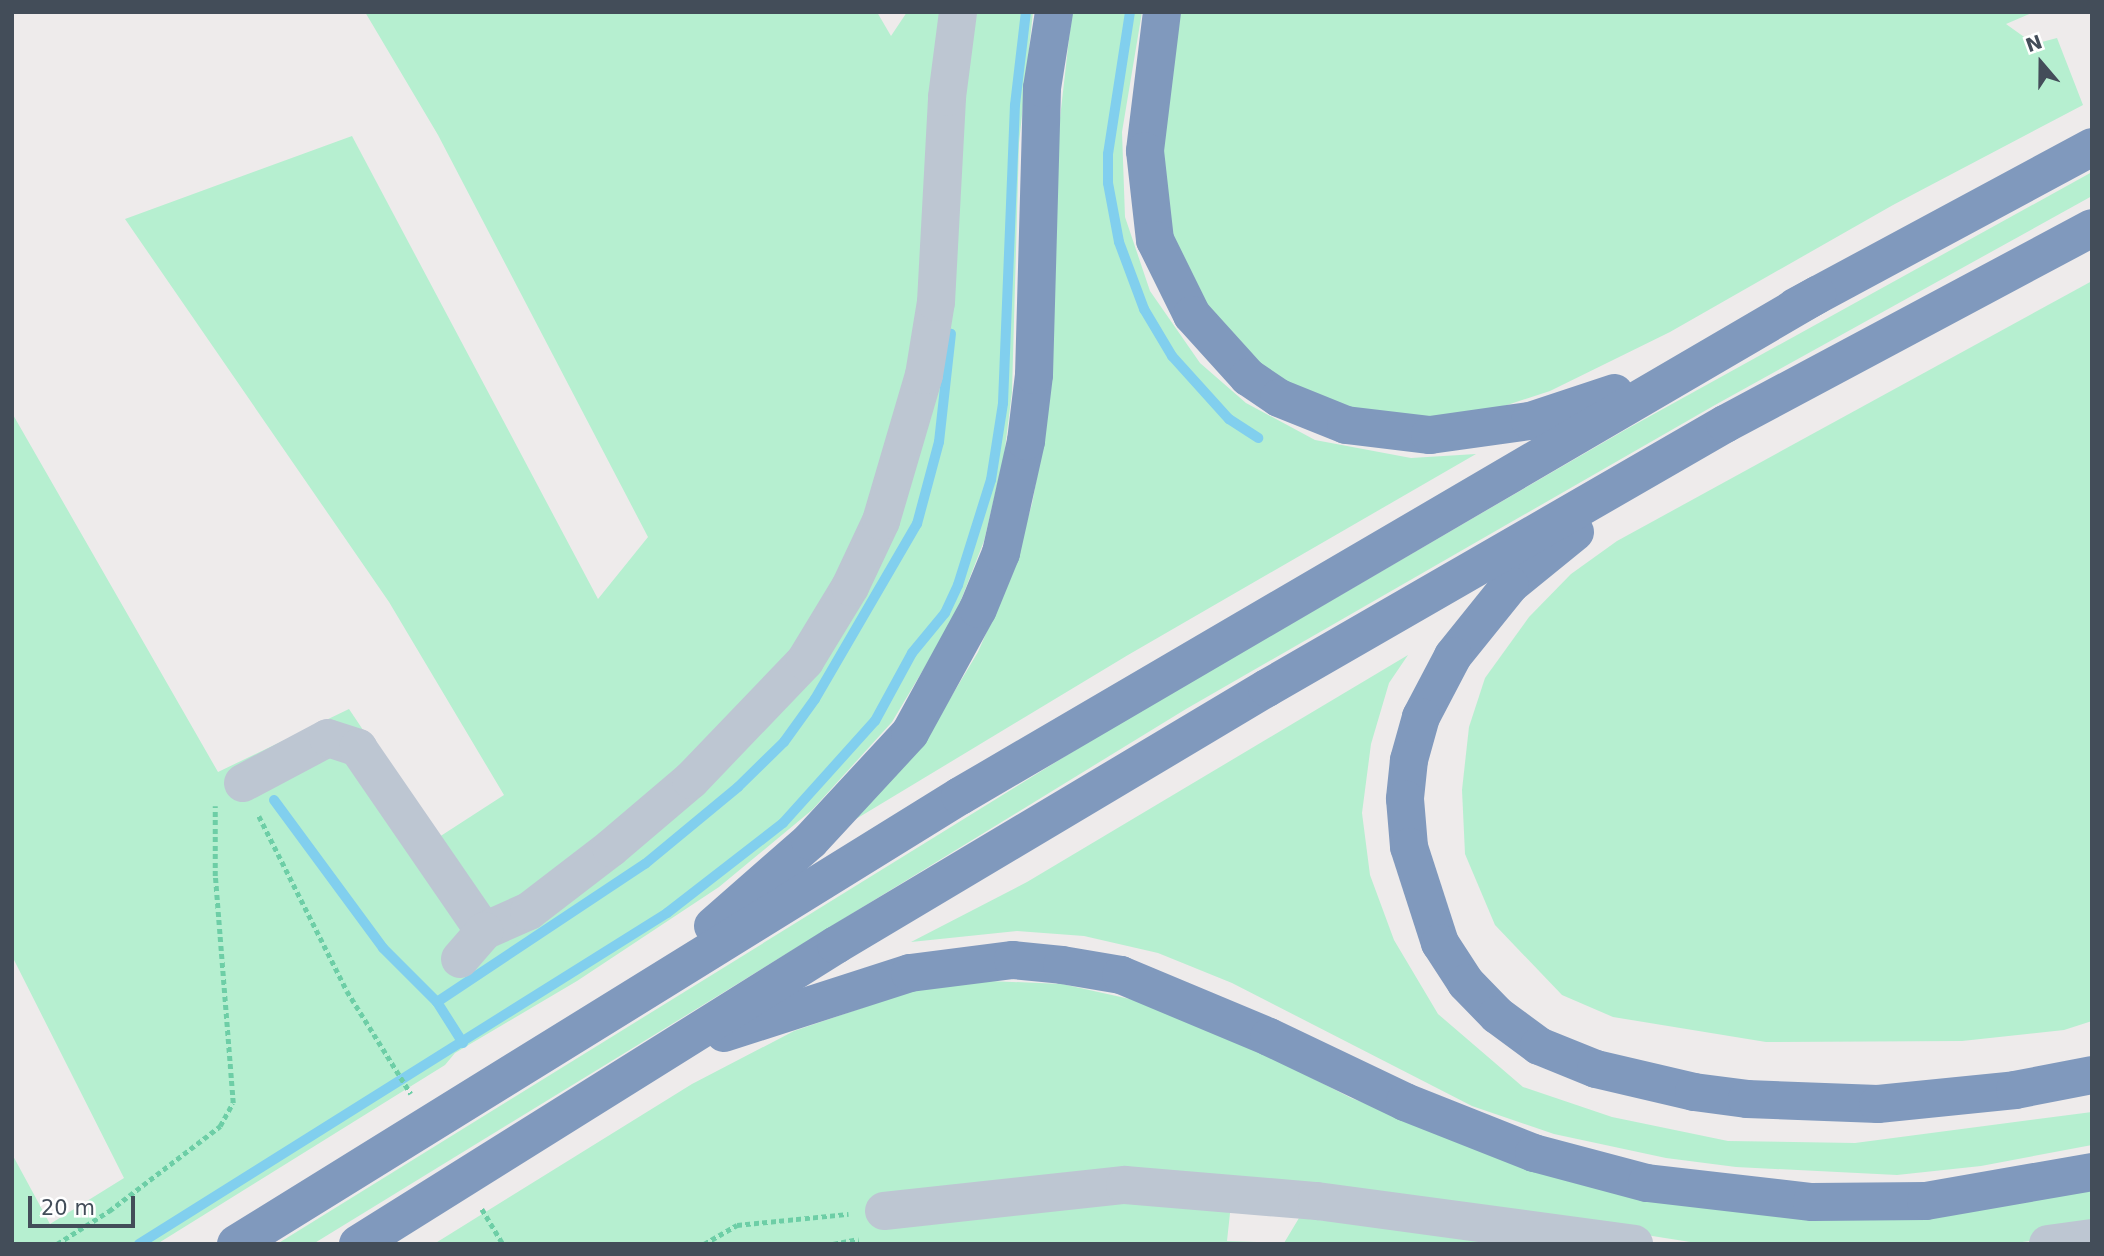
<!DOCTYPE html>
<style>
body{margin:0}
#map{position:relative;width:2104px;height:1256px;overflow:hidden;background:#eeebeb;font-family:"DejaVu Sans",sans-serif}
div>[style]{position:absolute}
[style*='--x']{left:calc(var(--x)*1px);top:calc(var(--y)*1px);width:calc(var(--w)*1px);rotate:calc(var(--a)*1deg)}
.green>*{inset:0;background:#b6efd0}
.stream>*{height:10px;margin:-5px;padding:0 5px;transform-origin:5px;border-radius:5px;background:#81cfee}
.path>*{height:4.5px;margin-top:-2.25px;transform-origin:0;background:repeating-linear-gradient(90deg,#6dcea6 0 5px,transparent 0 8.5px)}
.minor>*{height:38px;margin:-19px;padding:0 19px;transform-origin:19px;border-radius:19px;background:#bdc6d2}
.highway>*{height:38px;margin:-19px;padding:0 19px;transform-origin:19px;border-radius:19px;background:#8099bd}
span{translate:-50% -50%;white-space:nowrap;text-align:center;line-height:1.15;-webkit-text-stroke:6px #fff;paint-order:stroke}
.frame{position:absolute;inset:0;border:14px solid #434d59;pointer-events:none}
.north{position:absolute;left:2006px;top:28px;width:70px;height:70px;-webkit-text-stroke:5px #fff;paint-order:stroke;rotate:340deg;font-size:19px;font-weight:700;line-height:28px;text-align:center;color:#434d59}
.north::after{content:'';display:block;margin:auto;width:24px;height:32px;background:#434d59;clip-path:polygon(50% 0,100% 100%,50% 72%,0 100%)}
.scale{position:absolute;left:28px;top:1196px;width:107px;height:32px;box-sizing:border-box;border:4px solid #434d59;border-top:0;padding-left:9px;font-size:21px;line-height:24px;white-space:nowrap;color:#434d59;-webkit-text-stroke:5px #fff;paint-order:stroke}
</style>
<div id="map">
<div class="green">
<i style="clip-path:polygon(365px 12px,877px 12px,891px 36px,907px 12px,1033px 12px,1019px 143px,1012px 392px,1004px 456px,984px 541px,954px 618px,892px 722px,812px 810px,719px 887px,577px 981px,455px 1053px,445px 1065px,157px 1244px,12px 1244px,12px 1154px,50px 1224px,124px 1178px,12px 956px,12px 413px,218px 772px,349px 709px,436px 839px,504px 795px,389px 602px,125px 219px,352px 136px,598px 599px,648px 537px,438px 135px)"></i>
<i style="clip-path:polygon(1072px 12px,1142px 12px,1122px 132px,1125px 217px,1150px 291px,1200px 363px,1246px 403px,1315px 440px,1411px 458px,1476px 454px,1128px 655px,856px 819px,942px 712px,978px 652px,1011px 576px,1032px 504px,1042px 449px,1059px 127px)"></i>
<i style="clip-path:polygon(1176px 12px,2034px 12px,2006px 24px,2034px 44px,2057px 38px,2083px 105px,1893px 205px,1670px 332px,1550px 391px,1492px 410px,1425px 417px,1354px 410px,1303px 391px,1260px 365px,1215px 319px,1176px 252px,1160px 174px)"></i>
<i style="clip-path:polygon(2092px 172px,2092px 196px,1715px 405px,1186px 709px,313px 1244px,277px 1244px,1106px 731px,1625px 430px)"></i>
<i style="clip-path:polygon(2092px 281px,2092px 1021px,2064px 1030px,1962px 1041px,1766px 1042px,1613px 1017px,1562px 995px,1495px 925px,1465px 854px,1462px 790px,1469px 727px,1485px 678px,1529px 617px,1571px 574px,1617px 541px)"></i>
<i style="clip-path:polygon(1408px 655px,1389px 683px,1371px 744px,1362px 813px,1370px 875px,1394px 940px,1438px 1014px,1523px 1087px,1612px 1117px,1728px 1141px,1855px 1143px,2092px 1112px,2092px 1145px,1981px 1166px,1897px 1175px,1736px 1167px,1666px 1158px,1554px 1134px,1472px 1106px,1232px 983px,1158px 953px,1084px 936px,1017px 931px,911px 942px,1027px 882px)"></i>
<i style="clip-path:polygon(989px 981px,1062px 984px,1139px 1001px,1270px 1056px,1351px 1098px,1575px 1181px,2092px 1187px,2092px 1233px,2007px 1244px,1703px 1244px,1646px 1235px,1231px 1204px,1227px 1241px,1284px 1243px,1299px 1218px,1562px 1244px,434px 1244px,692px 1084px,794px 1031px,912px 991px)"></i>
</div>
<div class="stream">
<i style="--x:1130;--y:12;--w:144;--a:98.8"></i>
<i style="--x:1108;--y:154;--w:29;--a:90"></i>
<i style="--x:1108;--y:183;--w:60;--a:79.4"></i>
<i style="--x:1119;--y:242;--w:72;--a:69.5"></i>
<i style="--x:1144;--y:309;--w:55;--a:59.2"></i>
<i style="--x:1172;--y:356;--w:85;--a:47.9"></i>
<i style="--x:1229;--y:419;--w:35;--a:33"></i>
<i style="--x:274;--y:800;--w:184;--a:53.6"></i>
<i style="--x:383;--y:948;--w:76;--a:45"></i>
<i style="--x:463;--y:1043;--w:49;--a:-122.4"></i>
<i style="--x:437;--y:1002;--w:250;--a:-33.6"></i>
<i style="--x:645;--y:864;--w:121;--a:-39.6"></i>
<i style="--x:738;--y:787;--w:64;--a:-44.4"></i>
<i style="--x:784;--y:742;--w:53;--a:-54.2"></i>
<i style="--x:815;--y:699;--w:203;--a:-59.8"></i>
<i style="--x:917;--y:524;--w:85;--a:-75"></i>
<i style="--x:939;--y:442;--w:109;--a:-83.7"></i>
<i style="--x:139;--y:1244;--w:623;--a:-32.08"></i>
<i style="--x:667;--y:913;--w:147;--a:-37.8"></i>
<i style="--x:783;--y:823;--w:137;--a:-48"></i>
<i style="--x:875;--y:721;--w:77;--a:-61.4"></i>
<i style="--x:912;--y:653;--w:52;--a:-50.5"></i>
<i style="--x:945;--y:613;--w:31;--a:-65"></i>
<i style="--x:958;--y:585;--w:110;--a:-72.6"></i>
<i style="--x:991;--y:480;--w:78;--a:-81.1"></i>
<i style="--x:1003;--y:403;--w:298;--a:-87.7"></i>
<i style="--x:1015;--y:105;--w:94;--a:-83.3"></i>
</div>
<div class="path">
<i style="--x:259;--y:816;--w:196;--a:63.3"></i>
<i style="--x:347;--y:991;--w:121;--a:58.1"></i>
<i style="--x:482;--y:1209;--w:41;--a:59"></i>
<i style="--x:57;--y:1244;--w:62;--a:-32.4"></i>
<i style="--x:109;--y:1211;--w:140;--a:-37.4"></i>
<i style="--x:220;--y:1126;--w:26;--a:-61"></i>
<i style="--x:233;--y:1103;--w:228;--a:-94.5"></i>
<i style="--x:215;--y:876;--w:70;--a:-90"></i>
<i style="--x:704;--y:1244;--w:38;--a:-30"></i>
<i style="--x:737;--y:1225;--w:112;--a:-5.7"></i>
<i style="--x:833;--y:1244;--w:26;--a:-11"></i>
</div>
<div class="minor">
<i style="--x:243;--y:783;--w:96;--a:-27.9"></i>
<i style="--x:328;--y:738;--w:32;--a:18"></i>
<i style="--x:358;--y:748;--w:222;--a:55.5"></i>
<i style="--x:484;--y:931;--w:49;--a:-24"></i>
<i style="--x:529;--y:911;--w:103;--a:-37.5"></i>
<i style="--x:611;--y:848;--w:105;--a:-40.4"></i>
<i style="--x:691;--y:780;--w:165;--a:-46.2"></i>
<i style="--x:805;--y:661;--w:87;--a:-58.7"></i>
<i style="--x:850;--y:587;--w:73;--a:-64.8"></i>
<i style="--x:881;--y:521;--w:152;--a:-73.6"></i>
<i style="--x:924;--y:375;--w:74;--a:-80.7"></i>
<i style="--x:936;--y:302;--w:205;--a:-86.9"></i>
<i style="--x:947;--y:97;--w:86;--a:-82.6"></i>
<i style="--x:460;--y:959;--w:37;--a:-49"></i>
<i style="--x:884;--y:1211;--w:242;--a:-6.2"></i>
<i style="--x:1125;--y:1185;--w:193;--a:4.8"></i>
<i style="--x:1317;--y:1201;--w:320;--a:7.7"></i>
<i style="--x:2048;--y:1244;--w:44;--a:-7.8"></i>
</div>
<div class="highway">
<i style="--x:1162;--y:12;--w:140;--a:97"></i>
<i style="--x:1145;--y:151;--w:90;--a:83.6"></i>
<i style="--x:1155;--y:240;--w:84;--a:63.7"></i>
<i style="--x:1192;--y:315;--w:84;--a:47.9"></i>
<i style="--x:1248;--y:377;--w:37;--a:34"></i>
<i style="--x:1279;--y:398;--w:72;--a:21.9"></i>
<i style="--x:1346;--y:425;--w:85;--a:6.8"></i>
<i style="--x:1430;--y:435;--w:101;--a:-8"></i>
<i style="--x:1530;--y:421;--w:89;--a:-18.4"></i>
<i style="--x:1795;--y:307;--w:337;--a:-28.3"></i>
<i style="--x:1575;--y:532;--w:84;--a:140.8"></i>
<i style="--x:1510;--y:585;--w:91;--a:128.8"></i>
<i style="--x:1453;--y:656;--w:69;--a:117.7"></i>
<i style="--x:1421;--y:717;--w:45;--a:105.6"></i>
<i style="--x:1409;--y:760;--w:39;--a:96"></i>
<i style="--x:1405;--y:799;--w:48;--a:85.2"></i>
<i style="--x:1409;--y:847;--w:101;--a:72.1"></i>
<i style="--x:1440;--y:943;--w:48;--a:57"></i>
<i style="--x:1466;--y:983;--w:45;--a:45.9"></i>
<i style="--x:1497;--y:1015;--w:52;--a:36.4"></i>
<i style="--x:1539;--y:1046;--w:61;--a:22"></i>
<i style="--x:1596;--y:1069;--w:101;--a:13.2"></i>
<i style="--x:1694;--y:1092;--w:53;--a:7.5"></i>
<i style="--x:1747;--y:1099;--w:131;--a:2.2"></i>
<i style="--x:1878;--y:1104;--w:138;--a:-5.8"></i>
<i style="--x:2015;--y:1090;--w:78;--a:-11"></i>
<i style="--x:713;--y:926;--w:129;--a:-41.2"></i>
<i style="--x:810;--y:841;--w:147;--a:-47.2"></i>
<i style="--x:910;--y:733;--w:141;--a:-61.3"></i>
<i style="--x:978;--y:609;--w:61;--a:-67.7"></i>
<i style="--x:1001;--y:553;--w:115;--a:-77.4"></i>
<i style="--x:1026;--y:441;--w:66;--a:-83.1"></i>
<i style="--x:1034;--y:375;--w:287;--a:-88.4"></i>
<i style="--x:1042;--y:88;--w:77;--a:-81"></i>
<i style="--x:724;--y:1033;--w:195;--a:-17.9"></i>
<i style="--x:910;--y:973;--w:104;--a:-7.2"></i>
<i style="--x:1013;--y:960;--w:49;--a:5.8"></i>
<i style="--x:1062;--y:965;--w:60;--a:9.6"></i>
<i style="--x:1121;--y:975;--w:160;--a:22.7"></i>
<i style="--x:1269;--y:1037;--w:151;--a:25.5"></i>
<i style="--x:1405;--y:1102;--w:139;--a:21.6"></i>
<i style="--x:1534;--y:1153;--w:117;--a:14.9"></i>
<i style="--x:1647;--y:1183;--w:166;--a:6.6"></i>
<i style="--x:1812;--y:1202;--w:114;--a:-0.5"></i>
<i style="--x:1926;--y:1201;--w:169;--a:-9.9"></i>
<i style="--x:236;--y:1244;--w:851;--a:-31.75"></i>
<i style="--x:960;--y:796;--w:993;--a:-30.31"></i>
<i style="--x:358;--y:1244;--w:564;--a:-32.03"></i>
<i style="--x:836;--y:945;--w:502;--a:-30.81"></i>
<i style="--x:1267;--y:688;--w:529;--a:-29.96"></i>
<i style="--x:1725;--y:424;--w:416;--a:-28.1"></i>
</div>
<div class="frame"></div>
<div class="north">N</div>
<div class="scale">20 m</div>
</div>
